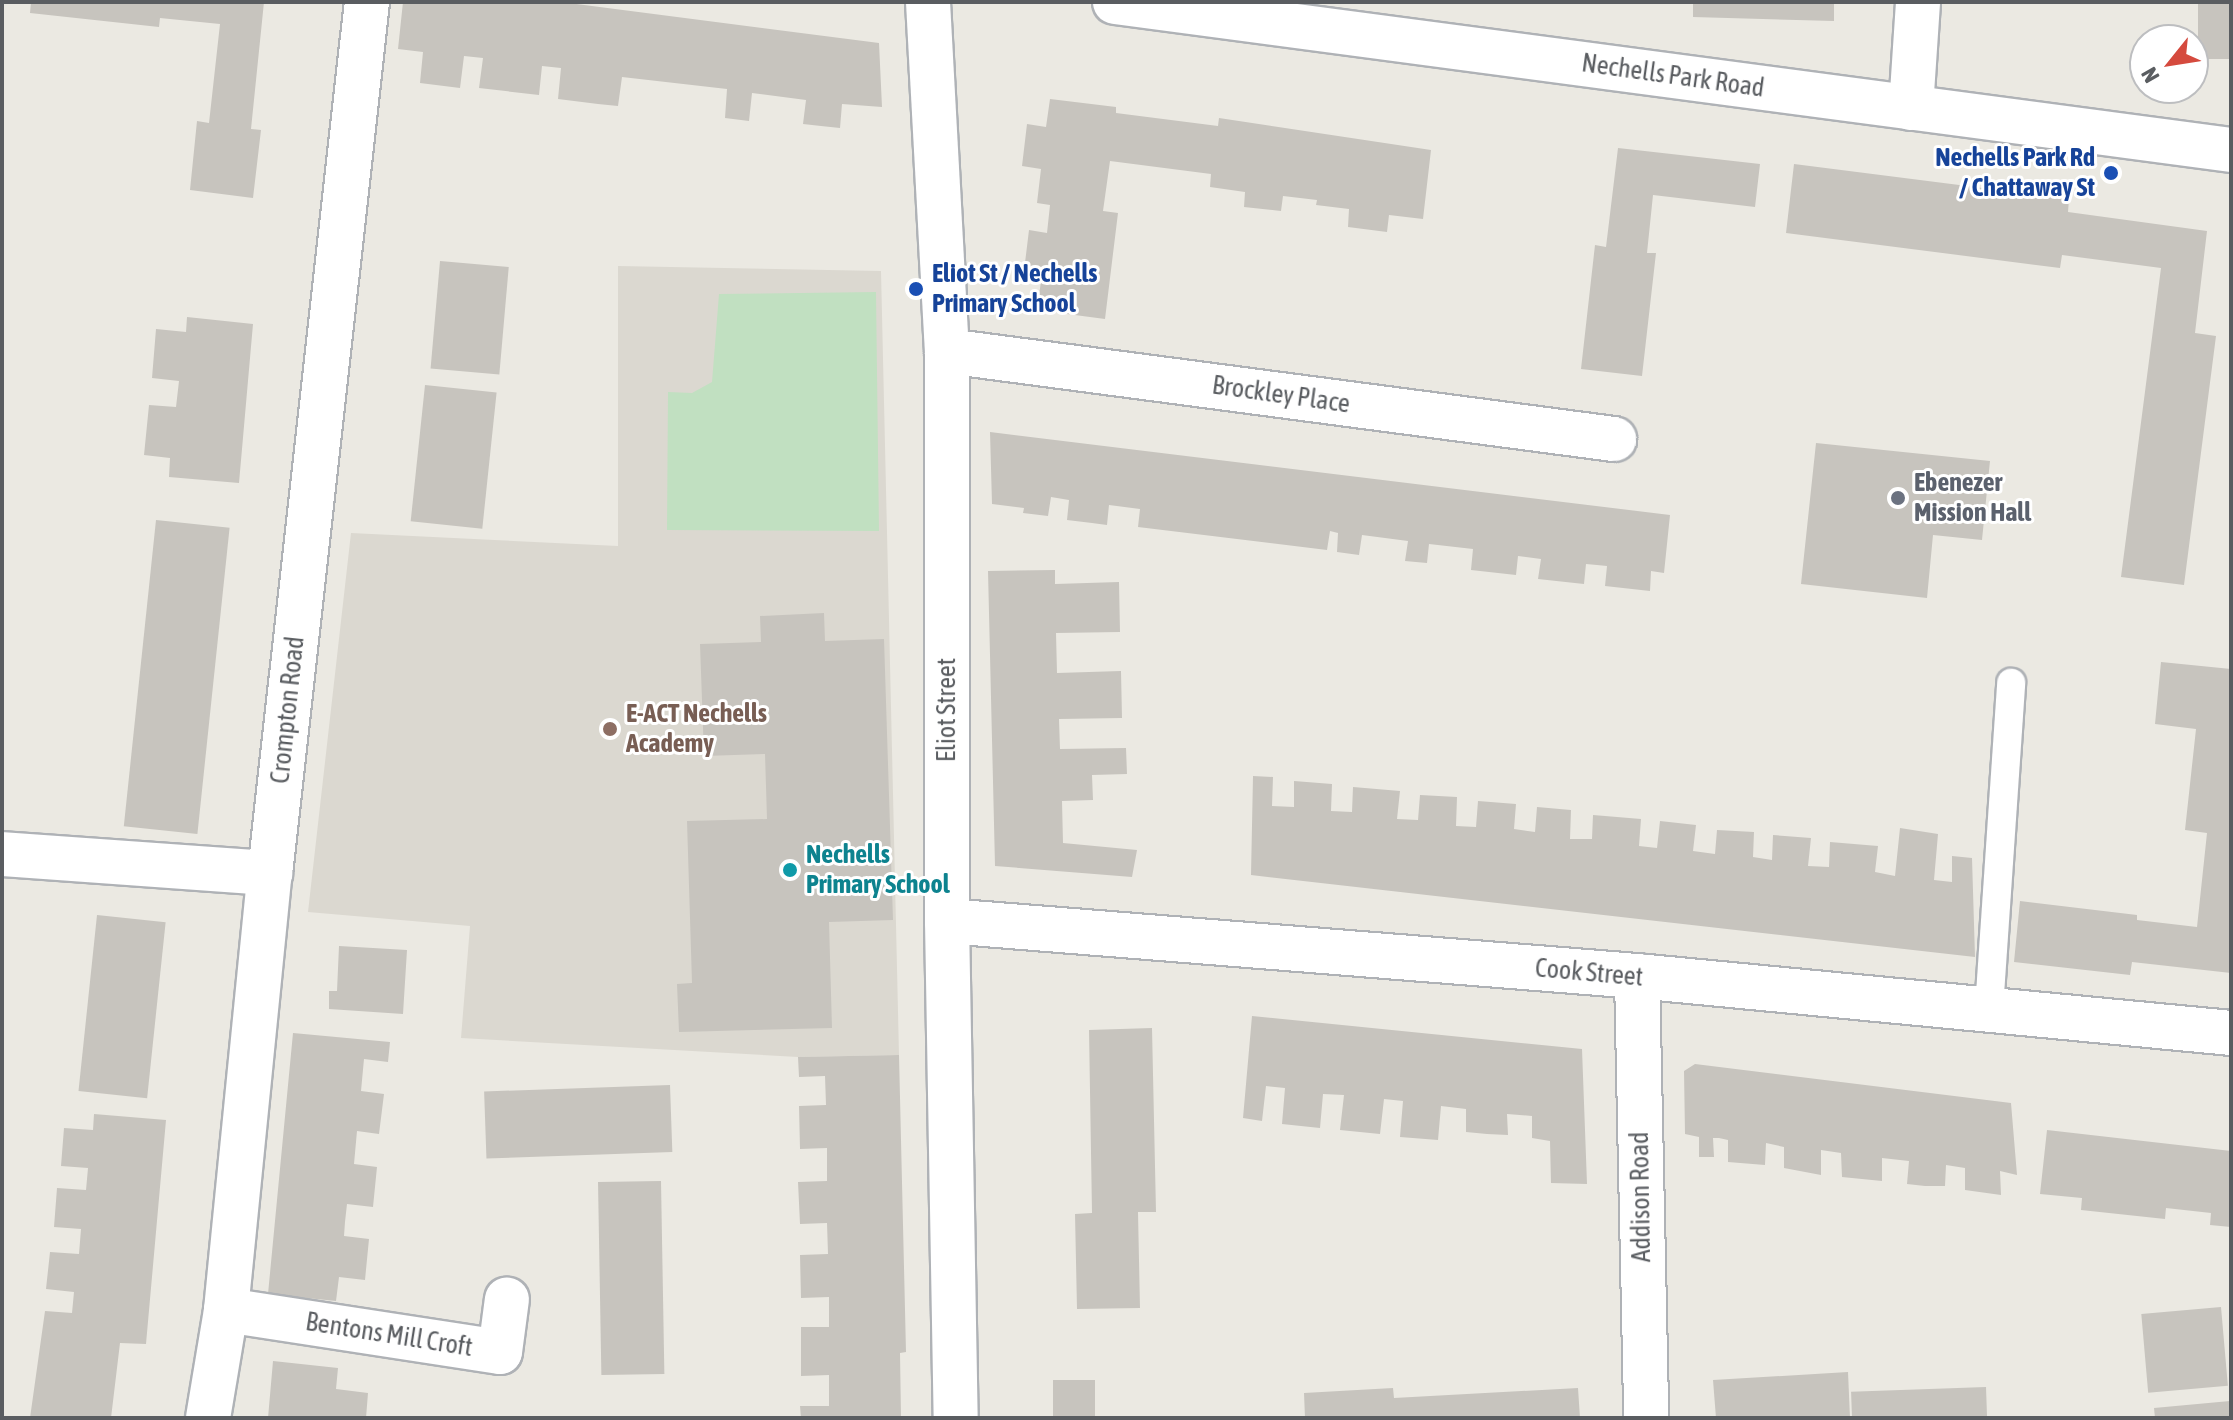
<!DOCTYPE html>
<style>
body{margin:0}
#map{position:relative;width:2233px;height:1420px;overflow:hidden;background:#ebe9e2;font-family:"Asap Condensed",sans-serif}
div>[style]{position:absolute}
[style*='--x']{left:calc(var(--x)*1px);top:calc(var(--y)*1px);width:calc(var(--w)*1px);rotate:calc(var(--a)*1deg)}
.education>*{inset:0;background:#dbd8d0}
.green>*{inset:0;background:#c1e0c1}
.building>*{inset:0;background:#c7c4be;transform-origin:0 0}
.roads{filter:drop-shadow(2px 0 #afb2b6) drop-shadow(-2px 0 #afb2b6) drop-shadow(0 2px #afb2b6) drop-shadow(0 -2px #afb2b6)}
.lane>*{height:28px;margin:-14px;padding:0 14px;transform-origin:14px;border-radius:14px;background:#fff}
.street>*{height:44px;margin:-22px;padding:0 22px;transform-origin:22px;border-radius:22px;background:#fff}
.dots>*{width:22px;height:22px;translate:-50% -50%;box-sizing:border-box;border:4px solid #fff;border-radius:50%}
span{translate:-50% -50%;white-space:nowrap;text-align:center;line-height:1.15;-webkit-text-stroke:6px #fff;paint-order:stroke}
.street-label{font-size:26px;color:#5a5d61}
.transit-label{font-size:26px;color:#164399;font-weight:700}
.right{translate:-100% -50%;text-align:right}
.left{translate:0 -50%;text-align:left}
.worship-label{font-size:26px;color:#5b616d;font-weight:700}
.education-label{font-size:26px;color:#785e54;font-weight:700}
.culture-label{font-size:26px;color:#0d838f;font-weight:700}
.frame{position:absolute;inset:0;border:4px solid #5a5d61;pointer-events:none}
.north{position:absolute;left:2129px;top:24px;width:80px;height:80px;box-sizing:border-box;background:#fff;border:2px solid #bdbec0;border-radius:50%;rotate:240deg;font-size:22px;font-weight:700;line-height:32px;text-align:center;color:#5a5d61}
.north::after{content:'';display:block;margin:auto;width:28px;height:36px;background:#d54a3e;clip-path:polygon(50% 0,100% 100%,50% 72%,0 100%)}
</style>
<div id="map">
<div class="education">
<i style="clip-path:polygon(618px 266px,881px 271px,899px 1055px,798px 1057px,461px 1038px,470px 926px,308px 912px,351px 533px,618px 546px)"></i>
</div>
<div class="green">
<i style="clip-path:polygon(876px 292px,879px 531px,667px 530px,668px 392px,692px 393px,712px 382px,719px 294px)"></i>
</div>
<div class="building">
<i style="clip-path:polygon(31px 2px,264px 2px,251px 129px,261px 130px,253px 198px,190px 190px,197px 121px,209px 123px,220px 24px,160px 18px,159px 27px,30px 13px)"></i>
<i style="clip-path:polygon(403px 2px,561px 2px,879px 43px,882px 107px,842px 104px,840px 128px,821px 126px,803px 124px,806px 100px,752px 93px,749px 121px,725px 118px,727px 89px,622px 77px,618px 106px,598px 104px,558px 99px,561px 68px,542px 66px,539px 95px,479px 88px,483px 58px,464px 56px,460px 88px,420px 83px,423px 52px,398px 49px)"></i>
<i style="clip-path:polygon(1693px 2px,1834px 2px,1834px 21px,1693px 17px)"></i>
<i style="left:2198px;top:2px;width:33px;height:57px"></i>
<i style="clip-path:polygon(1050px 99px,1116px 107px,1116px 113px,1218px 126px,1219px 118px,1431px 150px,1423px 219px,1389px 215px,1387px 232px,1348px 227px,1349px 209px,1316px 205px,1317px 200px,1283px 196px,1281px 211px,1244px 207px,1245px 192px,1210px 187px,1211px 174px,1110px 161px,1103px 211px,1118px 213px,1105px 319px,1037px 310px,1042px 274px,1024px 271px,1029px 230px,1047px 233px,1050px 205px,1037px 203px,1041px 169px,1022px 166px,1027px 124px,1046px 127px)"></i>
<i style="clip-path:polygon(1618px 148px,1760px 164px,1755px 207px,1653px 195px,1647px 253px,1656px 253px,1642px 376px,1581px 369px,1595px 245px,1606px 247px)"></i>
<i style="clip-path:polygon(1794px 164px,2069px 199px,2068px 212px,2207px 231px,2195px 333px,2216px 336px,2184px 585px,2121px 577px,2161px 268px,2062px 255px,2060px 268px,1786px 233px)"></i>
<i style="left:440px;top:261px;width:69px;height:108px;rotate:5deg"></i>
<i style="clip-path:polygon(187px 317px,253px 324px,239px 483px,169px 477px,170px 458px,144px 455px,149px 405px,176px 407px,179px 381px,152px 378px,156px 329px,186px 332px)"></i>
<i style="left:425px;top:385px;width:72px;height:137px;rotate:6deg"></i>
<i style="clip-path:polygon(990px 432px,1670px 515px,1664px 573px,1651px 571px,1650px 591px,1605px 586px,1607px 566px,1597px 565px,1586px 564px,1584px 584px,1538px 579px,1541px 559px,1518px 556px,1516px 575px,1471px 570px,1473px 549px,1429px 544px,1427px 563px,1405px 561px,1408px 541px,1362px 535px,1359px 555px,1337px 552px,1338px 533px,1330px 531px,1327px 550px,1138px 527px,1140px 509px,1109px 505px,1107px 525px,1092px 523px,1067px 520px,1069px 500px,1051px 497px,1048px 516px,1023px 513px,1024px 508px,992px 504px)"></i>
<i style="clip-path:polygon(1816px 443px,1990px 461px,1982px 540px,1933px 535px,1927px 598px,1801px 584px)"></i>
<i style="left:156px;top:520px;width:74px;height:308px;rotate:6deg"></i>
<i style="clip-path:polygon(1055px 570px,1055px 584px,1119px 582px,1120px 632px,1056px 633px,1057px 673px,1121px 671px,1122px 718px,1059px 719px,1060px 749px,1126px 748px,1127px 774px,1092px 775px,1093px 800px,1062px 801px,1063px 843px,1137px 850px,1132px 877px,995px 866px,988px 571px)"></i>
<i style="clip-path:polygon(824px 613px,825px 641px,884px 639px,893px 920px,829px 922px,832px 1028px,679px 1032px,677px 984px,692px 983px,687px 821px,767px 819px,765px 754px,704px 756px,700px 644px,761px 642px,760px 616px)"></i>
<i style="clip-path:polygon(2161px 662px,2231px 669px,2231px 973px,2132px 962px,2130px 975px,2014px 962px,2020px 901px,2137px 915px,2137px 920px,2197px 927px,2207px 833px,2185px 830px,2196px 729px,2155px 724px)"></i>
<i style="clip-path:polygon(1253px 776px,1273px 777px,1272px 806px,1294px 807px,1294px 781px,1332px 784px,1331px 811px,1352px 812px,1353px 787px,1400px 791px,1397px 819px,1418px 820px,1420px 795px,1457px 797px,1456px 826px,1476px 827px,1478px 801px,1516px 804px,1514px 829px,1535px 832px,1537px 807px,1571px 810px,1570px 839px,1592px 839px,1593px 815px,1641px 819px,1639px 846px,1657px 848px,1660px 821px,1696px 825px,1693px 851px,1715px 854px,1717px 830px,1754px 832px,1753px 857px,1772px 860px,1773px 835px,1811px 838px,1808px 866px,1829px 867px,1830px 842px,1878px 846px,1875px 872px,1895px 876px,1900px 828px,1938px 834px,1934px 880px,1952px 882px,1952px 856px,1972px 858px,1975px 957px,1251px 875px)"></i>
<i style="left:97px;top:915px;width:69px;height:177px;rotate:6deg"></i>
<i style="clip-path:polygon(339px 946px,407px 950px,403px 1014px,329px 1009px,329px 991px,337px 991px)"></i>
<i style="clip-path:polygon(1252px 1016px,1582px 1049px,1587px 1184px,1551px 1183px,1550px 1141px,1532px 1138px,1532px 1116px,1507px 1114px,1508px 1135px,1487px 1134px,1466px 1132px,1466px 1109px,1441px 1106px,1438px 1140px,1400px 1137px,1403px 1101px,1384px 1099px,1380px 1134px,1340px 1130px,1344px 1095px,1323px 1094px,1320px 1128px,1282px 1124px,1285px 1088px,1266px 1086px,1262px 1121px,1243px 1118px)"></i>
<i style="clip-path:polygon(1152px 1028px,1156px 1212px,1138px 1212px,1140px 1308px,1077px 1309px,1075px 1214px,1092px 1213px,1089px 1030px)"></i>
<i style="clip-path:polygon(293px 1033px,390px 1042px,388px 1062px,364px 1059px,361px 1091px,384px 1094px,379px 1134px,357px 1131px,354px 1164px,377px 1167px,373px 1207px,347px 1204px,345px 1222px,344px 1236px,369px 1239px,365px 1280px,339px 1277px,336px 1301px,268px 1294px)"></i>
<i style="clip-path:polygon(899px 1055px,906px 1352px,900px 1353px,901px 1418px,801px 1418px,800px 1406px,829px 1406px,829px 1375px,801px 1376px,801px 1327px,829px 1327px,829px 1297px,801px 1298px,800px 1255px,828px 1254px,827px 1223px,800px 1224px,798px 1182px,827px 1181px,827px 1148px,800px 1149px,799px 1106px,826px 1105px,825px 1076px,799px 1077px,798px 1057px)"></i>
<i style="clip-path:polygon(1695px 1064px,2011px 1103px,2017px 1175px,2000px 1171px,2001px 1195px,1965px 1190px,1965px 1168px,1946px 1165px,1945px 1186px,1925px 1186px,1907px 1184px,1909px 1161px,1882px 1158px,1882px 1181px,1842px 1177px,1841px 1153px,1821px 1150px,1821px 1175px,1784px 1168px,1784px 1147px,1766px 1143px,1765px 1165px,1728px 1162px,1728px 1140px,1719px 1138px,1713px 1138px,1714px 1157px,1699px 1157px,1699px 1137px,1685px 1134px,1684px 1071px)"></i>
<i style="left:670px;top:1085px;width:67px;height:186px;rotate:88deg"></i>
<i style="clip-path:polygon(94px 1114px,166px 1120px,146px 1344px,120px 1343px,111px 1418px,30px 1418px,45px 1311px,72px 1313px,74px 1292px,46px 1289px,50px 1252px,79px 1254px,81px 1229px,54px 1227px,57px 1188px,86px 1190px,88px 1168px,61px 1166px,64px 1128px,93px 1130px)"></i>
<i style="clip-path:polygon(2047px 1130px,2231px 1151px,2231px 1227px,2210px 1225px,2211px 1213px,2166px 1208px,2165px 1219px,2081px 1210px,2082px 1198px,2040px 1194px)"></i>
<i style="left:661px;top:1181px;width:193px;height:63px;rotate:89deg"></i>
<i style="left:2221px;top:1307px;width:79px;height:80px;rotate:85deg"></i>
<i style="clip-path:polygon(273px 1361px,338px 1368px,336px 1389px,368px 1393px,366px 1418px,268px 1418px)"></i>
<i style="clip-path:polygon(1848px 1372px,1850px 1418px,1716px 1418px,1713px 1380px)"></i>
<i style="left:1053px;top:1380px;width:42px;height:38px"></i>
<i style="left:1986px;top:1387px;width:31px;height:135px;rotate:88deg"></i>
<i style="clip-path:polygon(1393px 1388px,1394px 1398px,1578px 1388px,1580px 1418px,1305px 1418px,1304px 1393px)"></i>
<i style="clip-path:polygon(2230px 1401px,2231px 1418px,2155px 1418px,2154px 1408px)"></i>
</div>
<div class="roads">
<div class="lane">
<i style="--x:1989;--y:1009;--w:327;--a:-86.1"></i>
</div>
<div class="street">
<i style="--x:928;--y:2;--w:350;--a:86.9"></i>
<i style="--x:947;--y:351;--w:570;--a:90"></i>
<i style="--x:947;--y:921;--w:497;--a:89"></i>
<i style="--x:1115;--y:2;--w:1126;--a:7.55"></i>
<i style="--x:1911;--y:108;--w:106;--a:-86.2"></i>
<i style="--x:947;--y:351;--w:673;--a:7.52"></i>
<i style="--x:2;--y:854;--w:269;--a:4.1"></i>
<i style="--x:947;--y:921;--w:692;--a:4.56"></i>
<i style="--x:1637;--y:976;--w:597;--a:5.48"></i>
<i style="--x:1637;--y:976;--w:442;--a:88.8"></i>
<i style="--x:226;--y:1310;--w:277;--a:8.7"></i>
<i style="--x:500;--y:1352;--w:53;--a:-82.5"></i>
<i style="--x:208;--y:1418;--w:109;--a:-80.5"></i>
<i style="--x:226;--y:1310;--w:439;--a:-84.3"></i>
<i style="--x:270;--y:873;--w:876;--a:-83.65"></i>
</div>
</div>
<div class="dots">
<i style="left:2111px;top:173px;background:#1a4fb4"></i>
<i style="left:916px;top:289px;background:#1a4fb4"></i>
<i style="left:1898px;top:498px;background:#6b7280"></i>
<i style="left:610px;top:729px;background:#8d6e63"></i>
<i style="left:790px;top:870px;background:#0f9aa8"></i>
</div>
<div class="street-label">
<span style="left:1673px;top:76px;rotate:8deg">Nechells Park Road</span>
<span style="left:1281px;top:395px;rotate:8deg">Brockley Place</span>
<span style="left:288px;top:710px;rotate:-84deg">Crompton Road</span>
<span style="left:947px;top:710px;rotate:-90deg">Eliot Street</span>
<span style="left:1589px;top:973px;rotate:5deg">Cook Street</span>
<span style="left:1641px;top:1197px;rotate:-91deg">Addison Road</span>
<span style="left:389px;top:1335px;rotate:9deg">Bentons Mill Croft</span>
</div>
<div class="transit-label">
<span class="right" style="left:2095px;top:173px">Nechells Park Rd<br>/ Chattaway St</span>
<span class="left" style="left:932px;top:289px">Eliot St / Nechells<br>Primary School</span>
</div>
<div class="worship-label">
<span class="left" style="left:1914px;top:498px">Ebenezer<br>Mission Hall</span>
</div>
<div class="education-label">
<span class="left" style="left:626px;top:729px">E-ACT Nechells<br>Academy</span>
</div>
<div class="culture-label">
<span class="left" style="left:806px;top:870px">Nechells<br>Primary School</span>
</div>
<div class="frame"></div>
<div class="north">N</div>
</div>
